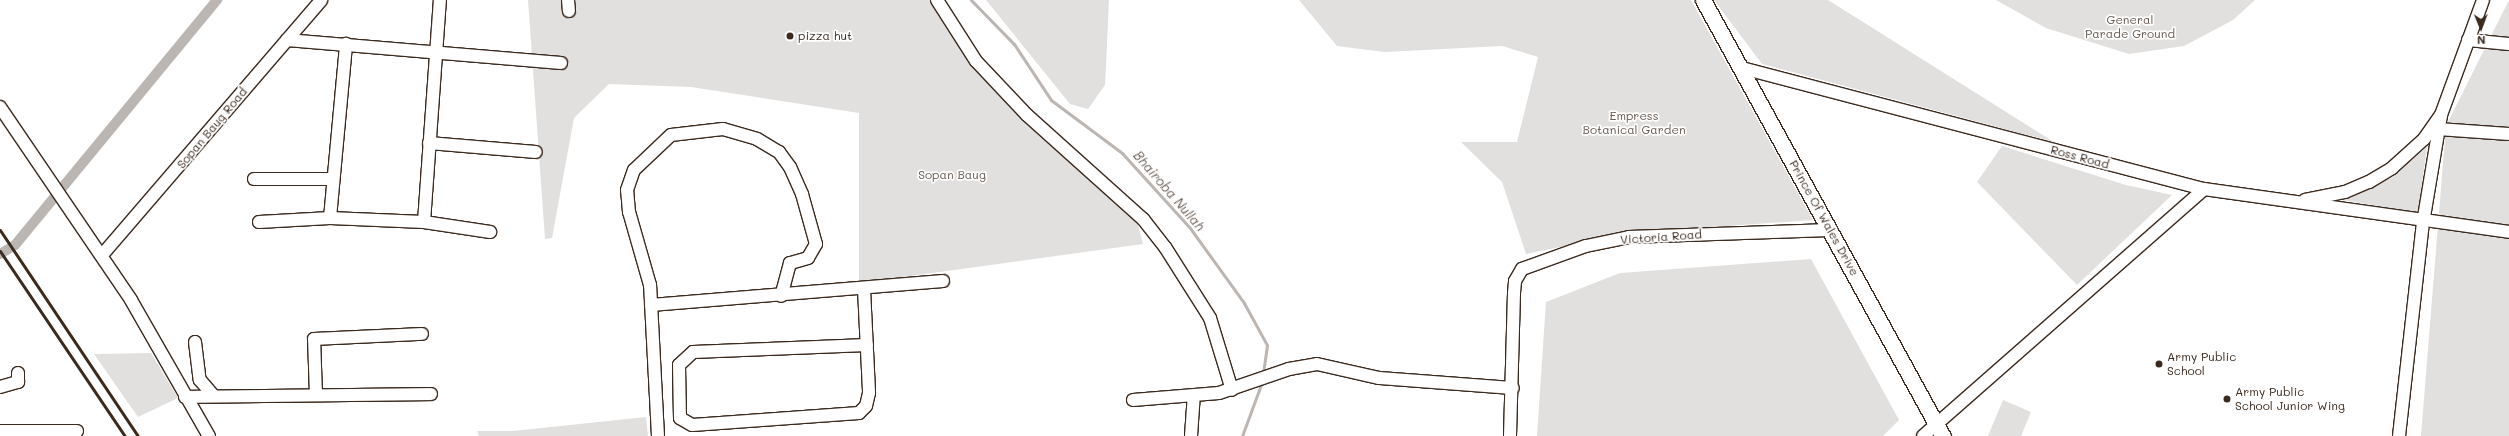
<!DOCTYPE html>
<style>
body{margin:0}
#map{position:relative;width:2509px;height:436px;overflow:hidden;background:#fff;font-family:Mali,sans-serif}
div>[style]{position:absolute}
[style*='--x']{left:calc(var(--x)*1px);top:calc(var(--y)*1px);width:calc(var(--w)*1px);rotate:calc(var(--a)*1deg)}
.green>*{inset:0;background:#e2e0de}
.stream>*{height:3px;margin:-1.5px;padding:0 1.5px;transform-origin:1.5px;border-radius:1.5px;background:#bcb6b3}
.canal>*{height:10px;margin:-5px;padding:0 5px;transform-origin:5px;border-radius:5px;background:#bcb6b3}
.roads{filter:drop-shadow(1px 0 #3b2a1e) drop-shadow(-1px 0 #3b2a1e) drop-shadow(0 1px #3b2a1e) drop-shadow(0 -1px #3b2a1e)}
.minor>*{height:12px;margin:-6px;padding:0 6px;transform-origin:6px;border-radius:6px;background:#fff}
.major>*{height:15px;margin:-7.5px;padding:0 7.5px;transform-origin:7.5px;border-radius:7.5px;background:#fff}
.rail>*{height:3px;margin:-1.5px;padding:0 1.5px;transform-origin:1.5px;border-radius:1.5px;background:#3b2a1e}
.dots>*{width:11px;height:11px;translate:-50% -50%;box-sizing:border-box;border:2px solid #fff;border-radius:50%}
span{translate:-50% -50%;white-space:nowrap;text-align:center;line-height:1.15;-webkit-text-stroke:3.5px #fff;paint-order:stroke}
.park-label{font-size:12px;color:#65584e}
.poi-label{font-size:12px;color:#3b2a1e}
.left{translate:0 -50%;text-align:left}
.street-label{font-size:12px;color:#3b2a1e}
.water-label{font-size:13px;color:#685b52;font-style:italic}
.north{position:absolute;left:2461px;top:8px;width:40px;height:40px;-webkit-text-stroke:3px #fff;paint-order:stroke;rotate:179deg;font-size:11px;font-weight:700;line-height:16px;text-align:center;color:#3b2a1e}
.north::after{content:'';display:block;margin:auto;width:14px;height:18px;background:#3b2a1e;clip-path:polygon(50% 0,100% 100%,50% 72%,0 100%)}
</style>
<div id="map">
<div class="green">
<i style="clip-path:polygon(528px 0,935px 0,1037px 134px,1136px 218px,1143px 244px,859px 283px,859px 113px,691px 87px,609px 84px,574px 118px,552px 238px,545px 239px)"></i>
<i style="clip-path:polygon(986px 0,1109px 0,1105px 85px,1088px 109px,1070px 104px)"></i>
<i style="clip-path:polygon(1299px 0,1691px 0,1813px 220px,1628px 233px,1526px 254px,1502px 182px,1461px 142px,1517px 142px,1538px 57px,1502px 46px,1385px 52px,1337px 46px)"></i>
<i style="clip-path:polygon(1714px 0,1828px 0,2054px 142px,1762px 64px)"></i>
<i style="clip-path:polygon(1996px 0,2255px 0,2233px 20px,2184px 46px,2129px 54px,2046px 28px)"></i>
<i style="clip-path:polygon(2509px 0,2509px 436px,2421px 436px,2446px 126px)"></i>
<i style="clip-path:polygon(2002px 146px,2126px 185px,2172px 195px,2077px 285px,1977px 182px)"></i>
<i style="clip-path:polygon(2427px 147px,2418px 213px,2337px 199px,2392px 178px)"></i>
<i style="clip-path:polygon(1811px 259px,1899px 420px,1883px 436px,1537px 436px,1546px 302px,1620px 273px)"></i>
<i style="clip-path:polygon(151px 353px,178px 398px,138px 417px,94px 354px)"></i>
<i style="clip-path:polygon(2003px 400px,2031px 412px,2021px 436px,1988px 436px)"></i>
<i style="clip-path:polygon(646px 417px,648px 436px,479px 436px,477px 431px,513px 431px)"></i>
</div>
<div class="stream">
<i style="--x:971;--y:0;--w:62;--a:45.7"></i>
<i style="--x:1014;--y:44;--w:67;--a:56.5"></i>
<i style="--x:1051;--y:100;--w:89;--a:36.7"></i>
<i style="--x:1122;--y:153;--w:101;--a:47.8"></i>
<i style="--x:1190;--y:228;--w:92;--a:54.2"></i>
<i style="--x:1244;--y:303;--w:48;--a:61.3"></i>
<i style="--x:1267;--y:345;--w:29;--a:98"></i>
<i style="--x:1242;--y:436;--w:58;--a:-69.7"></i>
</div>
<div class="canal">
<i style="--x:0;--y:254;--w:17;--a:-31"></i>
<i style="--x:15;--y:245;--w:318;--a:-50.5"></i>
</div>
<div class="roads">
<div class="minor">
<i style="--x:568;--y:0;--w:11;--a:85"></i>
<i style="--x:937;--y:0;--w:72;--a:57.4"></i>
<i style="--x:976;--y:61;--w:74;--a:46.6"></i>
<i style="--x:1027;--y:115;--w:156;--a:41.9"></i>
<i style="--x:1143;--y:219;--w:36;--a:52"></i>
<i style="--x:1165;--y:247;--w:84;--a:57.6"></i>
<i style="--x:1210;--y:318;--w:75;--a:73"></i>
<i style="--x:287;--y:40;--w:275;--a:4.8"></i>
<i style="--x:2468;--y:40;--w:41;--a:5.6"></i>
<i style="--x:1742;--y:68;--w:478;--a:14.7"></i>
<i style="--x:2204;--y:189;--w:308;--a:8"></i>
<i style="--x:0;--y:107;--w:233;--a:55.8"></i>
<i style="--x:131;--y:300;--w:157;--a:60.2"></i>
<i style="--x:2438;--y:129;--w:71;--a:4"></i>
<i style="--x:429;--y:143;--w:107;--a:4.8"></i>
<i style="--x:254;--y:179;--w:78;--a:0"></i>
<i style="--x:2305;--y:200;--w:41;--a:-11.3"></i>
<i style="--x:2345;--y:192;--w:26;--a:-23"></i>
<i style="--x:2369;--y:182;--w:27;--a:-31"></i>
<i style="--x:2392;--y:168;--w:43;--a:-42.2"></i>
<i style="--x:2424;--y:139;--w:29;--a:-55"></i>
<i style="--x:2441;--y:115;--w:122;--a:-69.9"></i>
<i style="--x:330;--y:218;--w:175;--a:-84.7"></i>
<i style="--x:259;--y:222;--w:71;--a:-3.2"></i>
<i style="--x:330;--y:218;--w:94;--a:2.4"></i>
<i style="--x:424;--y:222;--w:67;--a:8.6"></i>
<i style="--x:424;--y:222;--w:223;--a:-85.9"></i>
<i style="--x:102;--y:255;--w:336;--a:-49.3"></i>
<i style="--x:864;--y:289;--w:104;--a:87.2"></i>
<i style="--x:869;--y:393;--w:13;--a:103"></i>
<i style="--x:866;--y:406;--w:10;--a:135"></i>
<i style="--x:859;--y:413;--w:167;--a:175.9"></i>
<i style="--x:692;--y:425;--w:14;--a:-150"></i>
<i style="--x:680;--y:418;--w:53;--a:-91.1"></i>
<i style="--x:679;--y:365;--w:19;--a:-43"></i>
<i style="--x:693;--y:352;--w:174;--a:-2.3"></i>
<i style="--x:651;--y:305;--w:293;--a:-4.7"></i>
<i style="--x:195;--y:342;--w:38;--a:83"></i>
<i style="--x:200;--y:380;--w:20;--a:49"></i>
<i style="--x:0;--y:387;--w:19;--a:-16"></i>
<i style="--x:18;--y:382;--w:9;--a:-90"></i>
<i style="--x:316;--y:395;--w:56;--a:-92"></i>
<i style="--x:314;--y:339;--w:108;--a:-2.7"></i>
<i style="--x:185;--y:397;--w:246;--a:-0.7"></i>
<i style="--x:1133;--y:400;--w:86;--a:-4.7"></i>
<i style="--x:1219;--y:393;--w:74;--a:-18.9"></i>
<i style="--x:1289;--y:369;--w:28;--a:-10"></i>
<i style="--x:1317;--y:364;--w:64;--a:12.7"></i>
<i style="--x:1379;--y:378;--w:134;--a:4.3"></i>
<i style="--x:0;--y:431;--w:77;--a:0"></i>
<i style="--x:658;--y:436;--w:151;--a:-93"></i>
<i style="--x:650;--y:285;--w:76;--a:-106"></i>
<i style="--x:629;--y:212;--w:22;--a:-95"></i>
<i style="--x:627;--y:190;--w:21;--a:-71"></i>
<i style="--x:634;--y:170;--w:51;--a:-43.4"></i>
<i style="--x:671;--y:135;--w:52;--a:-6.6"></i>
<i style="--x:723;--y:129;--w:35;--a:16"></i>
<i style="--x:757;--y:139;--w:26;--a:31"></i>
<i style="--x:779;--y:152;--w:19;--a:54"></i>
<i style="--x:790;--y:167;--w:30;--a:66"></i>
<i style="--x:802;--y:194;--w:52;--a:74.4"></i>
<i style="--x:816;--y:244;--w:16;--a:120"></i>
<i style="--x:808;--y:258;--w:19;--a:164"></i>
<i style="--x:790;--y:263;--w:34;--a:105"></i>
<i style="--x:1191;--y:436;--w:39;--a:-86"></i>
<i style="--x:1510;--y:436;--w:143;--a:-88.4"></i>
<i style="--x:1514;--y:293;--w:12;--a:-85"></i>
<i style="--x:1515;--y:281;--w:14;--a:-60"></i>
<i style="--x:1522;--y:269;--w:68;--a:-19.8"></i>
<i style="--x:1586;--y:246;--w:44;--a:-11.8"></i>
<i style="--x:1629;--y:237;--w:201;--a:-2"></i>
<i style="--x:1923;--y:436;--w:374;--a:-41.3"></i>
<i style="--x:2399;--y:436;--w:214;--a:-83.6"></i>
<i style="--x:2423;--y:223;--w:109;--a:-80.5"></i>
</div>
<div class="major">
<i style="--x:1703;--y:0;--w:498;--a:61.2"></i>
</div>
</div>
<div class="rail">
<i style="--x:0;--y:230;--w:248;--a:56.2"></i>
<i style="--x:0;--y:251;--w:223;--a:56"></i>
</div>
<div class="dots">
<i style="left:790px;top:36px;background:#3b2a1e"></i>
<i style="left:2159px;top:364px;background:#3b2a1e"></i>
<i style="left:2227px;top:399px;background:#3b2a1e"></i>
</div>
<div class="park-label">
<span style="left:2130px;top:27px">General<br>Parade Ground</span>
<span style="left:1634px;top:123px">Empress<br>Botanical Garden</span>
<span style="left:952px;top:175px">Sopan Baug</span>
</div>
<div class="poi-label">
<span class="left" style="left:798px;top:36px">pizza hut</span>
<span class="left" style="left:2167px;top:364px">Army Public<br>School</span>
<span class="left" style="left:2235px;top:399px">Army Public<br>School Junior Wing</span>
</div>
<div class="street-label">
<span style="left:212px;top:128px;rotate:-50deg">Sopan Baug Road</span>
<span style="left:2080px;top:157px;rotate:15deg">Ross Road</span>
<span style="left:1824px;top:218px;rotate:61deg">Prince Of Wales Drive</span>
<span style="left:1661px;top:237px;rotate:-4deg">Victoria Road</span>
</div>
<div class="water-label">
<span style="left:1169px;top:191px;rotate:49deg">Bhairoba Nullah</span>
</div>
<div class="north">N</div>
</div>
